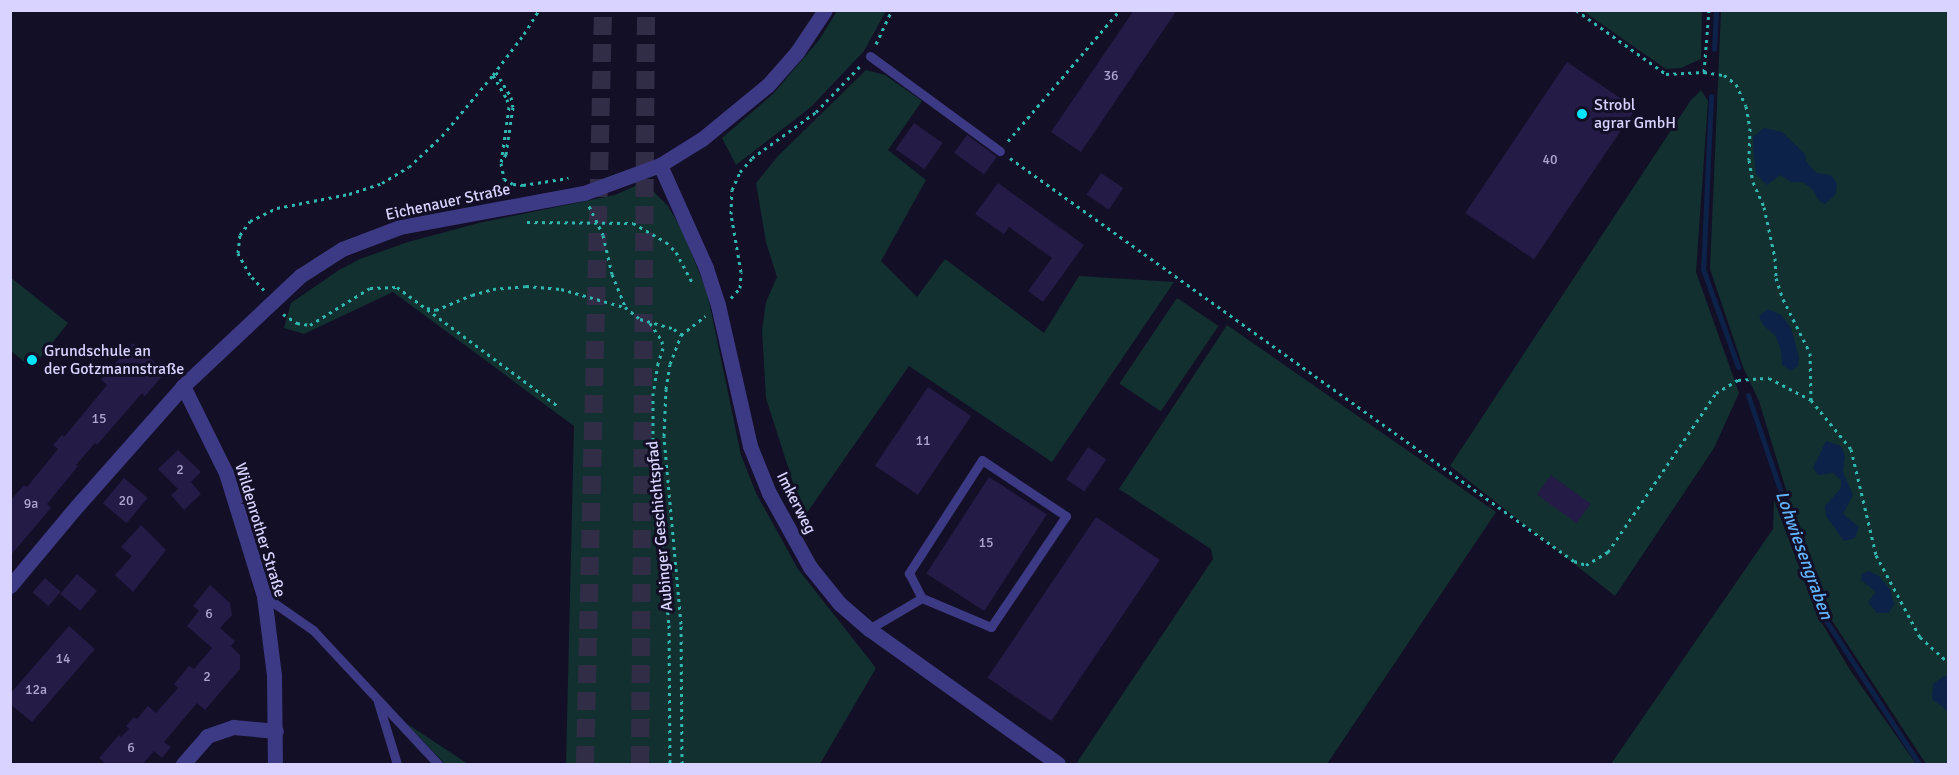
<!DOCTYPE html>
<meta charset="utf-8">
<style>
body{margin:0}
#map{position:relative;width:1959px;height:775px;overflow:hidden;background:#130f26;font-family:Signika,sans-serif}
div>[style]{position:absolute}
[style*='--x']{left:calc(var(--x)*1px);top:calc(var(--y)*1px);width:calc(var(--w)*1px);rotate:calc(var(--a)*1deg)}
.green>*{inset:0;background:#12302f;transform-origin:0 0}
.water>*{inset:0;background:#0c2248}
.stream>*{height:5px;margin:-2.5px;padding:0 2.5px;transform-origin:2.5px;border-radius:2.5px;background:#0c2248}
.building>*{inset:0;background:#241b47;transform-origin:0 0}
.motorway-tunnel>*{height:18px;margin-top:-9px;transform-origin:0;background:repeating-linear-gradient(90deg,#312d47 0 18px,transparent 0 27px)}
.path>*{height:3px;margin-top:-1.5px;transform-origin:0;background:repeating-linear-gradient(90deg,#2fb8b0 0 3px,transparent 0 7.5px)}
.service>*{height:9px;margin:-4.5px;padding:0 4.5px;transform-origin:4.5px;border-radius:4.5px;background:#3d3a85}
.minor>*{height:15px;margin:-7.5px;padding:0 7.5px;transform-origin:7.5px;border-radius:7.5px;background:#3d3a85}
.tertiary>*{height:15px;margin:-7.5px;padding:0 7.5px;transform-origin:7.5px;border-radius:7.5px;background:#3d3a85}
.dots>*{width:16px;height:16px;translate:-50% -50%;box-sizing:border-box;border:3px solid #130f26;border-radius:50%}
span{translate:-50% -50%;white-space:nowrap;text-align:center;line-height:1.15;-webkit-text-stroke:6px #130f26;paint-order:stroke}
.number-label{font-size:14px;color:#aca6d1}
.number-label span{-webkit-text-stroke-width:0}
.poi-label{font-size:16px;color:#d9d4ff}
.left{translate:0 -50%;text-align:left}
.street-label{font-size:16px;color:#d9d4ff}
.water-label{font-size:18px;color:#62b6ff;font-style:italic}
.frame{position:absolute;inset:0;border:12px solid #d9d4ff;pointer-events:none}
</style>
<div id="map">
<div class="green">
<i style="clip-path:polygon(837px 11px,886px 11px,864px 51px,811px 107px,736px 165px,722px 138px,773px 94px,819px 40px)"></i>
<i style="clip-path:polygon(1583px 11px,1702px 11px,1701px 59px,1681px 68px,1666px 69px)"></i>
<i style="clip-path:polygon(1721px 11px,1948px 11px,1948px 764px,1926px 764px,1829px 616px,1799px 532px,1759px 401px,1743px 367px,1710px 269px)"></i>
<i style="clip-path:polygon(866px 70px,885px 75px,922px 101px,888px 150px,926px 180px,881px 261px,917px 297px,945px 259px,1044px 333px,1079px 276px,1174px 282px,1052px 462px,909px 366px,804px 517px,766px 398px,762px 330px,766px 302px,777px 277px,766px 242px,756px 183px,778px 156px)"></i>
<i style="clip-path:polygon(1701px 90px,1708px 101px,1696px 272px,1739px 393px,1714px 448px,1615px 596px,1450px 466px,1691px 100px)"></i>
<i style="clip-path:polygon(646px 184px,668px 206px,682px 230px,707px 292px,741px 455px,756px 493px,798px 569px,876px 668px,820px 764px,566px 764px,574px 426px,393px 292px,304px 334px,284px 328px,291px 303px,339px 270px,360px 259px,408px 242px,479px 223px,615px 195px,637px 185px)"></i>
<i style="clip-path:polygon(10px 277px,68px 323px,32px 368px,11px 351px)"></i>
<i style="left:1177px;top:298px;width:50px;height:103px;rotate:34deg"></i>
<i style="clip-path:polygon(1227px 325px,1496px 512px,1327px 764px,1076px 764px,1213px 559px,1211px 549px,1119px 489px)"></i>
<i style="clip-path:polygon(1774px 500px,1817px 615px,1850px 670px,1916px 764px,1611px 764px,1773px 529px)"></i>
<i style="clip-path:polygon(406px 723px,468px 764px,445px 764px)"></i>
</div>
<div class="water">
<i style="clip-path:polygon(1764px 128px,1782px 132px,1805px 154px,1806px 161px,1816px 173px,1831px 175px,1837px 183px,1836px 194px,1825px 204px,1820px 202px,1812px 189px,1803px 182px,1791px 182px,1780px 175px,1767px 185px,1756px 174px,1754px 156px,1753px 137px)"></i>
<i style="clip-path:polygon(1768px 309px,1781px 315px,1791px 328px,1799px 357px,1798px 366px,1791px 371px,1782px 365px,1781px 350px,1775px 335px,1764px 326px,1759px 316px)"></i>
<i style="clip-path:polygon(1826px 441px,1841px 446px,1845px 456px,1843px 472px,1853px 495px,1843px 514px,1859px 527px,1855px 538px,1844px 541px,1826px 516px,1825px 506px,1841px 488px,1841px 480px,1833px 473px,1818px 475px,1813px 468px)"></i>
<i style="clip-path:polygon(1869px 571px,1879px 576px,1890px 589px,1894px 604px,1889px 613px,1877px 613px,1868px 602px,1876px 592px,1861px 580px,1861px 574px)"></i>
<i style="clip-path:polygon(1944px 676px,1948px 677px,1948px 711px,1932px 699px,1933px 684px)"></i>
</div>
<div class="stream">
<i style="--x:1714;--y:49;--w:39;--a:-87"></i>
<i style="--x:1711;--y:96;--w:173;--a:92.6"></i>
<i style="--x:1703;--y:269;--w:104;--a:70.3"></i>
<i style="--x:1748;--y:395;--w:233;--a:71.3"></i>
<i style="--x:1823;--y:616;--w:176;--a:57"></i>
</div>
<div class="building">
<i style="clip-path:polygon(1134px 10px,1177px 10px,1081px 152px,1051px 132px)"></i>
<i style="left:1567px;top:62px;width:83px;height:182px;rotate:34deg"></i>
<i style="left:914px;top:123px;width:35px;height:32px;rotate:35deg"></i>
<i style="left:967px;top:135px;width:37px;height:22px;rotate:36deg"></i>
<i style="left:1101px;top:173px;width:27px;height:26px;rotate:34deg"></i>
<i style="clip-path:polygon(998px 183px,1084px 245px,1043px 302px,1028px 291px,1052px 258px,1009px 227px,1004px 234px,975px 214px)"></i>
<i style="clip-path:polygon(133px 343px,166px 372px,145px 396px,142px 393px,97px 445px,95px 443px,76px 465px,78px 466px,47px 504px,51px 508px,10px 556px,10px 501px,24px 485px,27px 487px,58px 449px,53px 445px,62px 435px,64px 437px,107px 385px,101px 380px)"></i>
<i style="left:928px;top:387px;width:52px;height:95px;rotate:34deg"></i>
<i style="left:1088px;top:447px;width:22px;height:39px;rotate:34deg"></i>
<i style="clip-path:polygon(178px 450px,201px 472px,191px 482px,201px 494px,184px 510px,171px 495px,178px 489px,158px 469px)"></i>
<i style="left:1551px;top:475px;width:49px;height:24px;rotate:36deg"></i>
<i style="left:989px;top:477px;width:69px;height:115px;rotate:33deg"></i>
<i style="left:124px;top:478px;width:31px;height:33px;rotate:40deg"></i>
<i style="left:1096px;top:517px;width:77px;height:194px;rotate:34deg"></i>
<i style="clip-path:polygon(141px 525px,166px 550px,133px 592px,115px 575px,132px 556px,121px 547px)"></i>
<i style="left:77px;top:574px;width:26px;height:26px;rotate:40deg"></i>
<i style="left:45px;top:578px;width:21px;height:19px;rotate:41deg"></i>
<i style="clip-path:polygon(210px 585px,230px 603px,232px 615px,220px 628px,235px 641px,231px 646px,240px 655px,240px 669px,205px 710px,197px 703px,164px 742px,171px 747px,162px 758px,154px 751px,142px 765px,107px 765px,99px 758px,119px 735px,121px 737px,129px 729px,126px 726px,134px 717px,137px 719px,148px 706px,156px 713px,178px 688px,174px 684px,189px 666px,194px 669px,212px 648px,187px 626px,199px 611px,193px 606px)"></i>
<i style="clip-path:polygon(69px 626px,95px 649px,32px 722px,10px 704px,10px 694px)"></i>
</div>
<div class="motorway-tunnel">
<i style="--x:585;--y:764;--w:754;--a:-88.63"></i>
<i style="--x:640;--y:764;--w:754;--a:-89.54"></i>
</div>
<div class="path">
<i style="--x:1576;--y:10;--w:110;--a:35.4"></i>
<i style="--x:1666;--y:74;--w:38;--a:-3"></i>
<i style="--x:1704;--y:72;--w:20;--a:9"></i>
<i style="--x:1724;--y:75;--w:15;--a:37"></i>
<i style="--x:1736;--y:84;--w:24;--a:66"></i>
<i style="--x:1746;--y:106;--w:22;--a:80"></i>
<i style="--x:1750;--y:128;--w:32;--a:92"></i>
<i style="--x:1749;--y:160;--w:22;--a:80"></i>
<i style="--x:1753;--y:182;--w:27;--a:66"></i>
<i style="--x:1764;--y:207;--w:52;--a:77.8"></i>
<i style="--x:1775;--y:258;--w:20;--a:87"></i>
<i style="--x:1776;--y:278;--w:22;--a:72"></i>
<i style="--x:1783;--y:299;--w:60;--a:63.4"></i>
<i style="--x:1810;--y:353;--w:47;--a:88.8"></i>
<i style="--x:876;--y:44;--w:38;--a:-65"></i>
<i style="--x:496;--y:72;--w:29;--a:59"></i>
<i style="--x:511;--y:97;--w:10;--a:79"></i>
<i style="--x:513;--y:107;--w:48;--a:98.5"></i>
<i style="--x:506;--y:154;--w:8;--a:120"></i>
<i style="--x:1704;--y:72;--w:62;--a:-85.4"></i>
<i style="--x:493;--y:75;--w:28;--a:60"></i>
<i style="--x:507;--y:99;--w:8;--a:76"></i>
<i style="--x:509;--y:107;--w:57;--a:98.1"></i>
<i style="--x:501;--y:163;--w:16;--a:79"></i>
<i style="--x:504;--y:179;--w:10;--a:29"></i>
<i style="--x:513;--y:184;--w:10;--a:6"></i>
<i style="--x:523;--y:185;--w:46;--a:-8.8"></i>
<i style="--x:1008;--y:141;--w:172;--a:-49.5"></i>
<i style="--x:1010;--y:158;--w:693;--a:35.55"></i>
<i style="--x:1574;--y:561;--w:13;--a:18"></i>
<i style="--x:1586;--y:565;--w:26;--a:-31"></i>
<i style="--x:1608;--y:552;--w:192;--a:-55.8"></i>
<i style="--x:1716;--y:393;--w:26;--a:-31"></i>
<i style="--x:1738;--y:380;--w:31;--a:-4"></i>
<i style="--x:1769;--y:378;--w:47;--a:27.6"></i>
<i style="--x:1811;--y:400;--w:63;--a:50.8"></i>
<i style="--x:1851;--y:449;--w:109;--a:76.7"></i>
<i style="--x:1876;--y:555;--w:93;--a:61.8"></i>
<i style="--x:1920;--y:637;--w:38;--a:42"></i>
<i style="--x:589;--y:206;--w:32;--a:64"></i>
<i style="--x:603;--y:235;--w:40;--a:77"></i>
<i style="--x:612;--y:274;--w:35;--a:68"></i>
<i style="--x:625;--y:307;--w:19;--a:39"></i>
<i style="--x:640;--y:319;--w:35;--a:16"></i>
<i style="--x:674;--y:329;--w:9;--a:41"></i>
<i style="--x:527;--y:222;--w:106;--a:0.5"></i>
<i style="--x:633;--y:223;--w:38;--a:30"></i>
<i style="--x:666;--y:242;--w:14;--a:45"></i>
<i style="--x:676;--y:252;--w:36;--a:62"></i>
<i style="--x:264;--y:290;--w:21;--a:-133"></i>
<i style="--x:250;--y:275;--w:25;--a:-119"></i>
<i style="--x:238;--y:253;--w:18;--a:-84"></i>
<i style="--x:240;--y:235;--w:17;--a:-54"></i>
<i style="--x:250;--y:221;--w:30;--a:-26"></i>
<i style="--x:277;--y:208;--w:73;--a:-11"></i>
<i style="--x:349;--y:194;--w:35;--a:-18"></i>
<i style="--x:382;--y:183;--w:31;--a:-31"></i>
<i style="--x:409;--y:167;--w:45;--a:-43.2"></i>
<i style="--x:442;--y:136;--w:80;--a:-50.1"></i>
<i style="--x:493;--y:75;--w:51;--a:-52.9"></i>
<i style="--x:524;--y:34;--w:28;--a:-58"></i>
<i style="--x:731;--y:298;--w:13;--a:-48"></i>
<i style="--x:740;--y:288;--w:16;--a:-86"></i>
<i style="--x:741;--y:272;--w:59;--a:-99.8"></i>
<i style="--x:731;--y:214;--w:24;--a:-88"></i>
<i style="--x:732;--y:190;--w:20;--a:-66"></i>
<i style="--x:740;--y:172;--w:18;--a:-49"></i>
<i style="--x:752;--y:158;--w:79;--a:-35.7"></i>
<i style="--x:816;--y:112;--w:66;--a:-46.2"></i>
<i style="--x:427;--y:308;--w:9;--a:13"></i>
<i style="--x:436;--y:310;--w:39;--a:-23"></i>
<i style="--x:472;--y:295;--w:22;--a:-16"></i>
<i style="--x:493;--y:289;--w:33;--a:-5"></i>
<i style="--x:526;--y:286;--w:35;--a:5"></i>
<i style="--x:561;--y:289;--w:66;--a:15.9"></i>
<i style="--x:283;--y:314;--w:17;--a:33"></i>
<i style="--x:297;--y:323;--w:13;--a:9"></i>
<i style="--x:310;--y:325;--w:70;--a:-31.7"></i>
<i style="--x:370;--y:288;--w:27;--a:-2"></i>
<i style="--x:397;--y:287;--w:202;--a:36.5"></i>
<i style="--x:650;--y:323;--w:22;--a:56"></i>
<i style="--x:662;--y:341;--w:7;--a:82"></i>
<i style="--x:663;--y:348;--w:16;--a:108"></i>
<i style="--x:658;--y:363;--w:30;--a:99"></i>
<i style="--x:653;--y:393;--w:47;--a:90"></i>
<i style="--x:653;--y:440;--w:186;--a:85.1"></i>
<i style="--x:669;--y:625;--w:139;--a:89.6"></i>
<i style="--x:682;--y:764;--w:140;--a:-90.4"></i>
<i style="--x:681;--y:624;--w:189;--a:-95.2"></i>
<i style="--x:664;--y:436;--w:47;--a:-87.6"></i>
<i style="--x:666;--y:389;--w:25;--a:-81"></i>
<i style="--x:670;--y:364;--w:31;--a:-69"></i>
<i style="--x:681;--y:335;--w:31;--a:-38"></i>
</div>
<div class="service">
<i style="--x:870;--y:56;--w:161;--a:36.2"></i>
<i style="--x:264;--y:596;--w:60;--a:34.8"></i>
<i style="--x:313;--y:630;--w:183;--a:47"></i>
<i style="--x:869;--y:629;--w:61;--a:-30.3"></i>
<i style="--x:922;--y:598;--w:75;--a:22.8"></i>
<i style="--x:991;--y:627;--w:134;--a:-56"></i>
<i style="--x:1066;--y:516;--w:101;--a:-146.3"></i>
<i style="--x:982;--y:460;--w:135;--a:122.9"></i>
<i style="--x:909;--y:573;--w:28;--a:63"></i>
<i style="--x:378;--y:702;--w:65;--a:73"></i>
</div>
<div class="minor">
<i style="--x:660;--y:165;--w:113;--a:65.9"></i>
<i style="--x:706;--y:268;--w:39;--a:72"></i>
<i style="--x:718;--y:305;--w:145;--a:77.2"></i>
<i style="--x:750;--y:446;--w:51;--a:68"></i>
<i style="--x:769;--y:493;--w:85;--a:61"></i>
<i style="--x:810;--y:567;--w:46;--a:51.1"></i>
<i style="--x:839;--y:603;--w:40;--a:41"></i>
<i style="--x:869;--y:629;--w:232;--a:35.5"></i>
<i style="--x:183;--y:386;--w:97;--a:63.7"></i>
<i style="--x:226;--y:473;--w:129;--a:72.8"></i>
<i style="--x:264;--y:596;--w:80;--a:82.8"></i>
<i style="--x:274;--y:675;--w:89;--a:89.4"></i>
<i style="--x:183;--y:764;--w:37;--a:-49"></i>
<i style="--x:207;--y:736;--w:28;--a:-19"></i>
<i style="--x:233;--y:727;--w:43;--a:5.3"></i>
</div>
<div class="tertiary">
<i style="--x:10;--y:586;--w:104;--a:-50.1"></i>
<i style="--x:77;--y:506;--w:160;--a:-48.5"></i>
<i style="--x:183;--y:386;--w:161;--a:-43.2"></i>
<i style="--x:300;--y:276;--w:50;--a:-32.7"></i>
<i style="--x:342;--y:249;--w:62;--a:-20.8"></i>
<i style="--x:400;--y:227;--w:187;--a:-10.5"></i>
<i style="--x:584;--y:193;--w:81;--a:-20.2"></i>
<i style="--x:660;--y:165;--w:49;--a:-31.8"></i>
<i style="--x:702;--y:139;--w:85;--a:-39.3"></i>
<i style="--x:768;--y:85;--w:44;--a:-48.7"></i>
<i style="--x:797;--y:52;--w:50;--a:-56.3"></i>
</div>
<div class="dots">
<i style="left:1582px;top:114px;background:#00e5ff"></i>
<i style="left:32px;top:360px;background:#00e5ff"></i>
</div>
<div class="number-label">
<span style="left:1111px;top:76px">36</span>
<span style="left:1550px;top:160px">40</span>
<span style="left:99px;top:419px">15</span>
<span style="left:923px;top:441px">11</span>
<span style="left:180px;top:470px">2</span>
<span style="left:126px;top:501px">20</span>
<span style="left:31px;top:504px">9a</span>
<span style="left:986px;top:543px">15</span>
<span style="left:209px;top:614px">6</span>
<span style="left:63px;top:659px">14</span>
<span style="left:207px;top:677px">2</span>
<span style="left:36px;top:690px">12a</span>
<span style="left:131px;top:748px">6</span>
</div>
<div class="poi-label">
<span class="left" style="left:1594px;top:114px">Strobl<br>agrar GmbH</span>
<span class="left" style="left:44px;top:360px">Grundschule an<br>der Gotzmannstraße</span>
</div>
<div class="street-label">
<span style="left:448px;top:202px;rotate:-12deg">Eichenauer Straße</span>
<span style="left:796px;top:503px;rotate:63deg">Imkerweg</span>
<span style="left:660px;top:526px;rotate:-95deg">Aubinger Geschichtspfad</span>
<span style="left:260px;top:530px;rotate:73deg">Wildenrother Straße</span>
</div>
<div class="water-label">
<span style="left:1804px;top:555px;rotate:70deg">Lohwiesengraben</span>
</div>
<div class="frame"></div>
</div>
